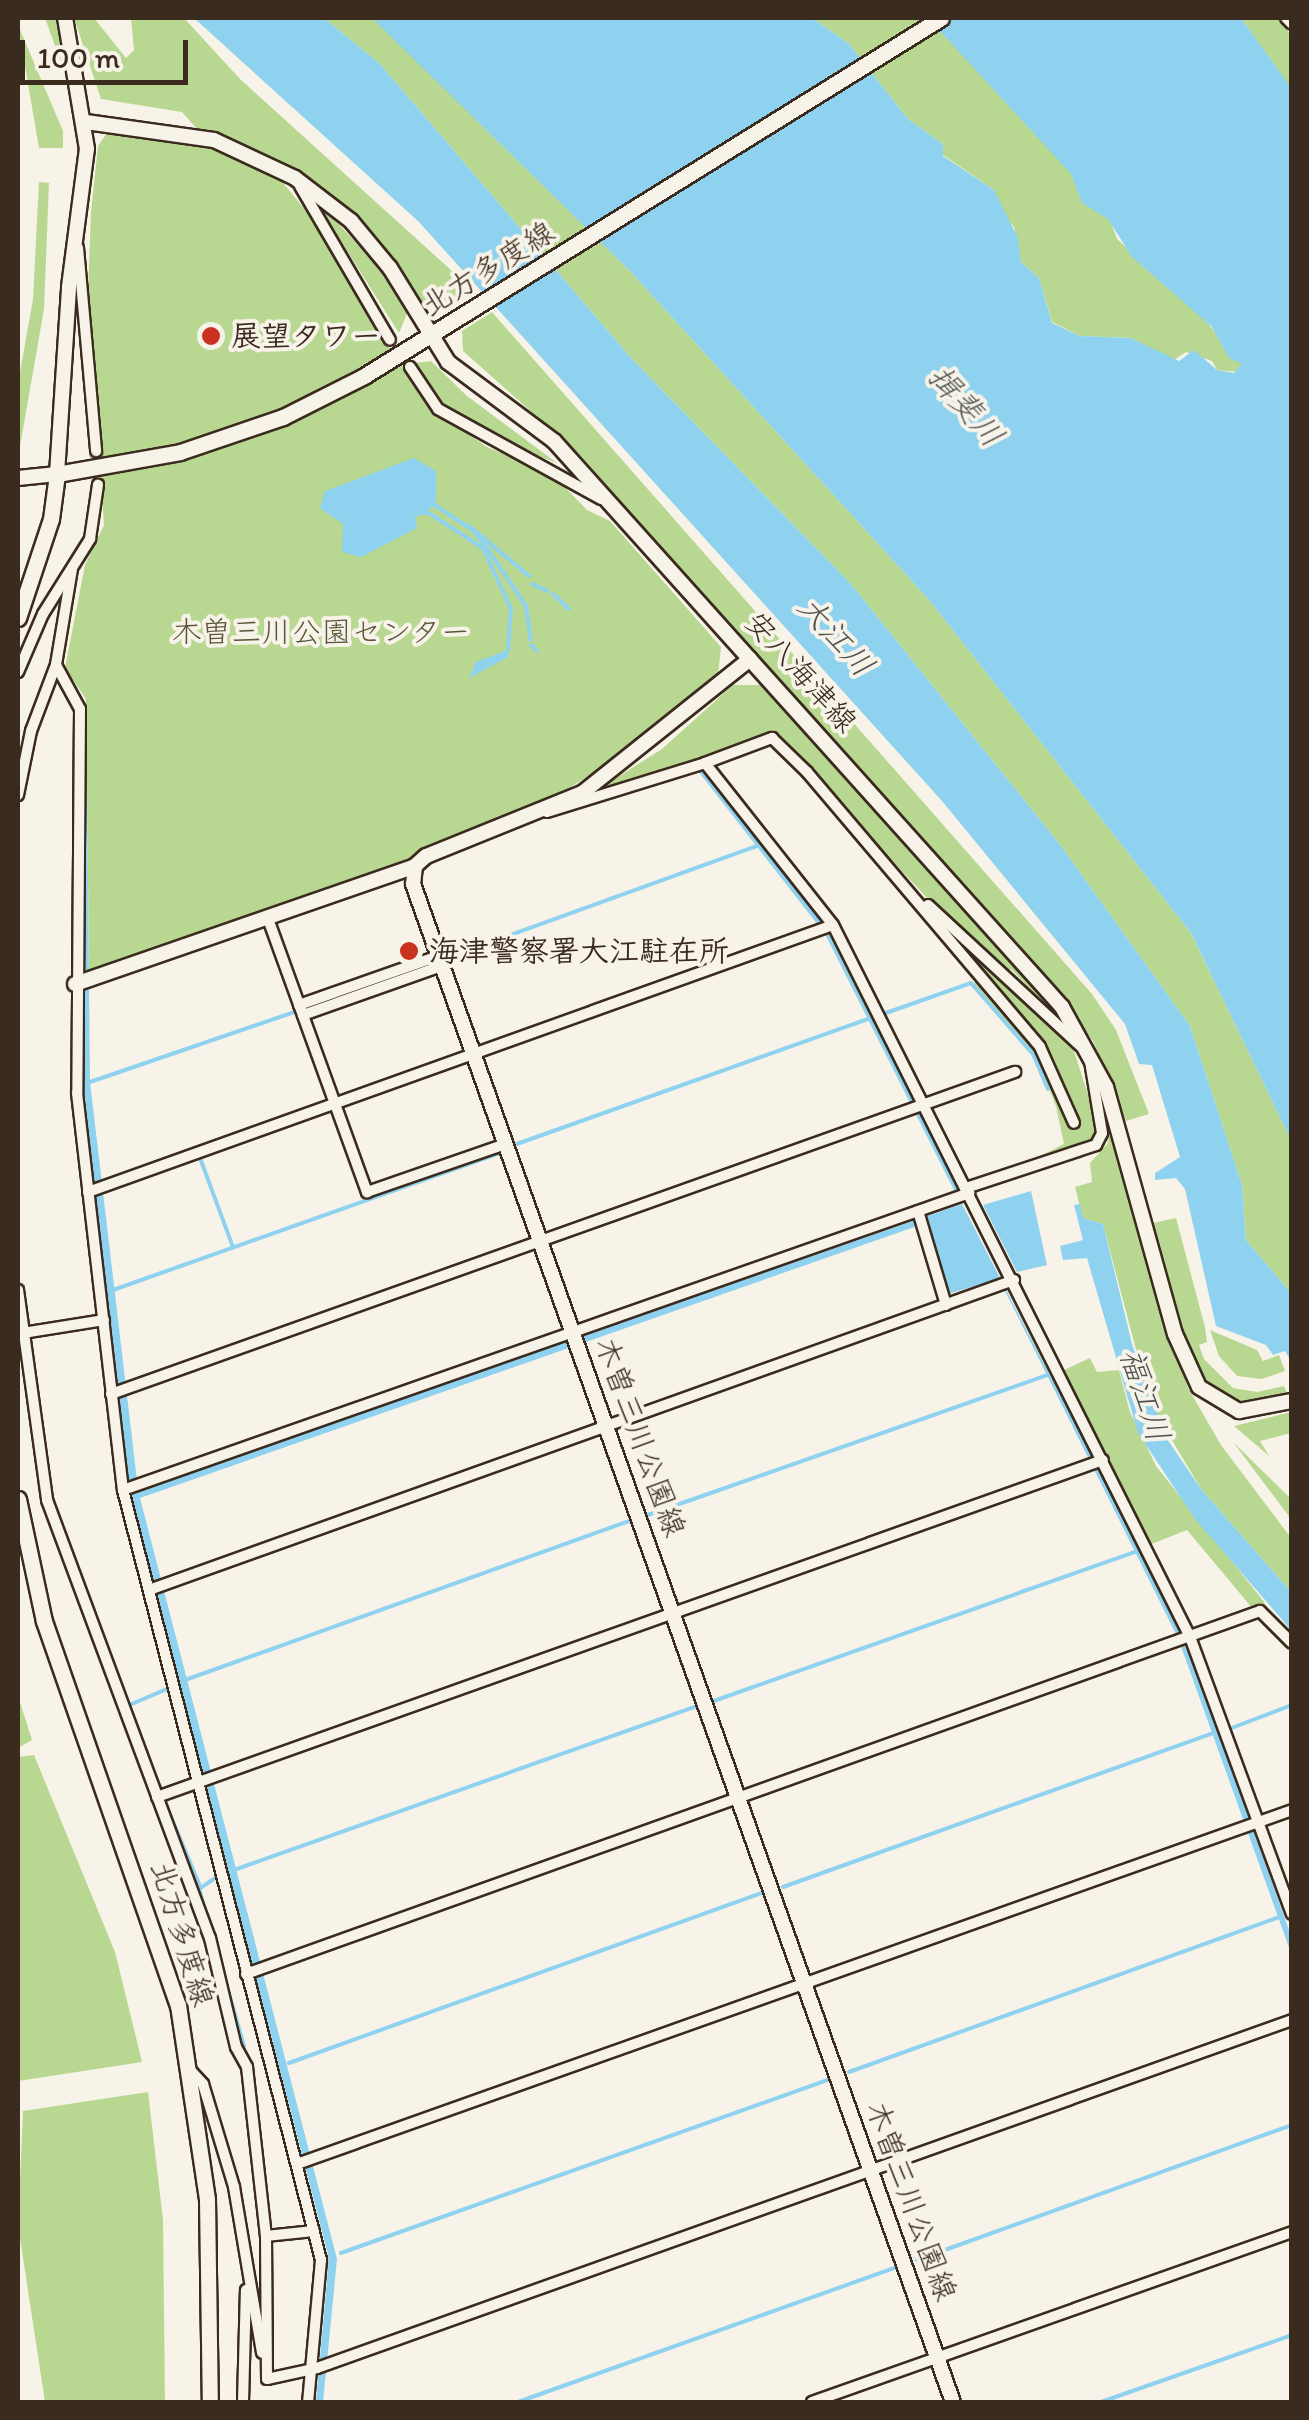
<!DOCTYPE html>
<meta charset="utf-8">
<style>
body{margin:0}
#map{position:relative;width:1309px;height:2420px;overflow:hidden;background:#f7f3e8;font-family:Itim,"Klee One",sans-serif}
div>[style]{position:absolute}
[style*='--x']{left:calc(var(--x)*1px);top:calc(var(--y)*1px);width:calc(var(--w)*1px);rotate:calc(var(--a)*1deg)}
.green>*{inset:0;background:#b8d891}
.water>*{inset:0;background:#8ed2ef}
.stream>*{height:4px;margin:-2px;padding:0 2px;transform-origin:2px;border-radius:2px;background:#8ed2ef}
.roads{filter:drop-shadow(2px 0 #3b2a1e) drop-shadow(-2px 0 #3b2a1e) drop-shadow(0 2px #3b2a1e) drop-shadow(0 -2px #3b2a1e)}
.street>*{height:10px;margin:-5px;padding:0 5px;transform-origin:5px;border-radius:5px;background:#f7f3e8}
.secondary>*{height:14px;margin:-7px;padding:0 7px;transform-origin:7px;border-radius:7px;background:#f7f3e8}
.primary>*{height:15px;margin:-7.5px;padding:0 7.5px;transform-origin:7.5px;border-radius:7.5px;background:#f7f3e8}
.dots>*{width:28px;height:28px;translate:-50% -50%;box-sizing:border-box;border:5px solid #f7f3e8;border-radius:50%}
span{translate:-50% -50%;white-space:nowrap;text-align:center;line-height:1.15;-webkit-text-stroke:8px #f7f3e8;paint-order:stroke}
.street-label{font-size:30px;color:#3b2a1e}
.poi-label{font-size:30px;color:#3b2a1e;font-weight:700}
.left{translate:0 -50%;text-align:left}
.park-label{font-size:30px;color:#5a563b}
.water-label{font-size:32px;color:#505452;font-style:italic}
.frame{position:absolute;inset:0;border:20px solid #3b2a1e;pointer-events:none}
.scale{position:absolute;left:20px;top:40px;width:168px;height:45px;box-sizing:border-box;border:5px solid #3b2a1e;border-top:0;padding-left:12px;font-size:30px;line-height:35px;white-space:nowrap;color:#3b2a1e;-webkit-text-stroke:8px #f7f3e8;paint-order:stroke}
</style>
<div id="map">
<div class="green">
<i style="clip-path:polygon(45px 18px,57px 18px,69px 76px,66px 76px)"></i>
<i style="clip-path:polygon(74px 18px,94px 18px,126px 58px,134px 50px,131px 18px,184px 18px,240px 79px,473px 290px,446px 307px,419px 302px,377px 237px,295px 168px,197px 129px,182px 112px,101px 99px)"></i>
<i style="clip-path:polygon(324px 18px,372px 18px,382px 25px,629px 270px,930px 601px,1191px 933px,1291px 1140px,1291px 1293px,1246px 1240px,1242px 1185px,1190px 1026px,1061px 846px,851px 584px,631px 358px,380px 64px)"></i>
<i style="clip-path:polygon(812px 18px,1038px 18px,1117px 239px,1199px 313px,1242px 364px,1239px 372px,1217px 370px,1212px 361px,1186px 352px,1174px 360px,1131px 338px,1080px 336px,1052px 322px,1039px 278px,1021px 262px,1014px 227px,999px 211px,994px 190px,943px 155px,943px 144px,908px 119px,848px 43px)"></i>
<i style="clip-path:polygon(1241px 18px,1278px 18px,1291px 36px,1291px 89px)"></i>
<i style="clip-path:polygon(18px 25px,63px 131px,63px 148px,39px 148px)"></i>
<i style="clip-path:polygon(120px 130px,216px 145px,275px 173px,334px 245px,379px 333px,434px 411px,487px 447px,552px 474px,587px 510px,610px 521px,721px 647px,718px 675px,657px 731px,548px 802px,396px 865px,89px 974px,87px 784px,81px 781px,86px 699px,65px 668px,85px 565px,104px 525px,88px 293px,91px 212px,98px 146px,107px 133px)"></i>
<i style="clip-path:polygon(39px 182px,49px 183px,44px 309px,18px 458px,18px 383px,33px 299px)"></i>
<i style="clip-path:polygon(313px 197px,384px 272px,408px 311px,399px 333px)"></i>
<i style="clip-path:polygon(492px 312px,1092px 994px,1116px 1030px,1149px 1114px,1126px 1121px,1093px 1041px,1066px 1004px,579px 454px,463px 351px,462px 331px)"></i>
<i style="clip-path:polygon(431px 361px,467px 396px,557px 463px,502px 442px,443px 406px,414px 363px)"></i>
<i style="clip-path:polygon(733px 685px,765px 685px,1048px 999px,1074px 1036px,1011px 969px,1006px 973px,943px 915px,773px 733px,583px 799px,662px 749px)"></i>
<i style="clip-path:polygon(939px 921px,1073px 1048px,1099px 1129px,1092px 1140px,1021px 1166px,1064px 1144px,1056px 1106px,1034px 1053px,974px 986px,976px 975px,1046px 1063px,1078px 1124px,1047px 1051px)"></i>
<i style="clip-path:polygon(1094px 1073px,1188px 1388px,1221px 1445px,1291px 1538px,1291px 1592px,1201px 1489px,1150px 1403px,1103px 1224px,1083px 1218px,1075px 1187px,1092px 1182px,1090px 1163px,1108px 1143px)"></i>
<i style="clip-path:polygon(1176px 1218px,1205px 1327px,1207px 1342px,1199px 1345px,1204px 1359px,1233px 1388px,1257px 1392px,1284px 1386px,1288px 1396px,1243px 1403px,1201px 1378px,1180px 1333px,1153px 1223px)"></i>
<i style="clip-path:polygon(1210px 1330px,1257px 1350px,1263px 1361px,1279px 1355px,1285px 1371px,1262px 1379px,1237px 1376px,1219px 1356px)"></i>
<i style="clip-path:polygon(1090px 1358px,1097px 1372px,1119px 1370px,1130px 1412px,1156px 1466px,1265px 1603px,1253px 1609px,1187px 1530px,1149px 1545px,1062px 1371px)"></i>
<i style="clip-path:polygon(1291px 1412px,1291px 1433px,1260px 1441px,1269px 1456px,1234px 1426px)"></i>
<i style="clip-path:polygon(1233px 1442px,1291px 1499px,1291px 1519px)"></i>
<i style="clip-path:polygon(18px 1696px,32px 1740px,18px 1748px)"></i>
<i style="clip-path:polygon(34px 1755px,115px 1952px,142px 2062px,18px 2081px,18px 1757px)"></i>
<i style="clip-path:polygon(148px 2092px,163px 2220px,165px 2402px,45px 2402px,18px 2225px,23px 2111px)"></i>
</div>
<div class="water">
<i style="clip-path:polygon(194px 18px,324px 18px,380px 64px,631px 358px,851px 584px,1061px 846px,1190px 1026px,1242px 1185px,1246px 1240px,1291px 1293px,1291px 1361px,1285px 1351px,1273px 1355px,1266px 1345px,1216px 1326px,1185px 1189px,1176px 1178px,1155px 1180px,1155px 1173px,1180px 1157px,1152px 1065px,1139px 1064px,1125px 1024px,942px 801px,418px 221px)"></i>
<i style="clip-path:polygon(372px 18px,812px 18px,848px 43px,908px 119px,943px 144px,943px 156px,994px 190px,1018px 238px,1021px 262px,1039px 278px,1052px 323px,1080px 336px,1131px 338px,1179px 361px,1194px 350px,1217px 370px,1234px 373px,1242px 364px,1229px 358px,1212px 327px,1132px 257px,1108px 219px,1082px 203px,1071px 174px,928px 18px,1241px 18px,1292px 89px,1291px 1140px,1191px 933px,930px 601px,629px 270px)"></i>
<i style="clip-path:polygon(414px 458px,436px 471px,436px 501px,425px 515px,415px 516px,417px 528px,361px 557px,342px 552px,343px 524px,320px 508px,325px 491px)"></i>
<i style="clip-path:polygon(508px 650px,508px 657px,469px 678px,476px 662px)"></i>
<i style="clip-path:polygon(704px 770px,833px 935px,961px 1190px,956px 1194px,825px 934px,698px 771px)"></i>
<i style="clip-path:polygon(81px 781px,87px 783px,90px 1082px,138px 1489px,962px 1204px,1188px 1644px,1291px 1936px,1291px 1953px,1178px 1638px,1005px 1291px,995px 1280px,948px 1294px,923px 1224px,140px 1498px,337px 2259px,323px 2402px,316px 2402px,329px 2258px,129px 1493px,81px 1084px)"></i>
<i style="clip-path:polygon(1031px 1191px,1047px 1265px,1017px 1272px,983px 1205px)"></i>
<i style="clip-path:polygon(1080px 1204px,1083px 1218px,1103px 1224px,1132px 1344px,1165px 1436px,1201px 1489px,1291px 1592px,1291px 1630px,1195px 1519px,1138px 1433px,1087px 1258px,1063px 1260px,1060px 1246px,1083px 1240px,1074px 1205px)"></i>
</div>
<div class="stream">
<i style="--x:433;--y:504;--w:49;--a:33.4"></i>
<i style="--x:474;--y:531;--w:25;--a:53"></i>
<i style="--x:489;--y:551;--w:66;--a:56.1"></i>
<i style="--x:526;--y:606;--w:34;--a:82"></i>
<i style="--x:427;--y:512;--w:67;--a:32.7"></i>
<i style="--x:483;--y:548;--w:67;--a:65.3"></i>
<i style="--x:511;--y:609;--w:41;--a:94.2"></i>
<i style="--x:469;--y:526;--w:78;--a:39.8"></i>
<i style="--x:532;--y:584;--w:17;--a:24"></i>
<i style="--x:553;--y:594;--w:22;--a:43"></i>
<i style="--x:531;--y:645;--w:8;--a:45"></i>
<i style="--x:447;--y:958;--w:329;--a:-19.9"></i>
<i style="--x:408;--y:972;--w:27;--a:-20"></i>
<i style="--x:883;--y:1014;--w:93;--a:-19.4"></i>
<i style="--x:971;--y:983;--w:94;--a:48.9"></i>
<i style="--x:1033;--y:1054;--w:38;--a:67"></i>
<i style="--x:90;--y:1082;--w:219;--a:-18.9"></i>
<i style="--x:514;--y:1145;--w:379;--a:-19.6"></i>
<i style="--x:200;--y:1158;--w:95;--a:69.7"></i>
<i style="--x:113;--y:1290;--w:413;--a:-19.5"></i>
<i style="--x:645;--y:1516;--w:426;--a:-19.3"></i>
<i style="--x:185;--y:1680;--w:476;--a:-19.7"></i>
<i style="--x:711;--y:1702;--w:450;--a:-19.5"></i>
<i style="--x:127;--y:1706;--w:43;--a:-23"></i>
<i style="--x:1229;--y:1729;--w:67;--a:-20.9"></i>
<i style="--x:151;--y:1766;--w:25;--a:67"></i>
<i style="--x:166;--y:1805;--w:86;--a:67.3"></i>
<i style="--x:234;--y:1870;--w:494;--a:-19.5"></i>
<i style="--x:215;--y:1878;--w:19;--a:145"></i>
<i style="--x:199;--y:1889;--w:163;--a:74"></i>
<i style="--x:783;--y:1887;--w:456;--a:-19.7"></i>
<i style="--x:289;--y:2063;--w:508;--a:-19.79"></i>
<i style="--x:849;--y:2072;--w:457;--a:-19.8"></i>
<i style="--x:341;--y:2253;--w:522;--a:-19.58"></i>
<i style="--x:917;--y:2260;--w:399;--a:-19.8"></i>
<i style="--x:518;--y:2402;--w:405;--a:-19.6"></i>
<i style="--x:1101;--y:2402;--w:202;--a:-19.3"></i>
</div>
<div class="roads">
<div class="street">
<i style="--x:1286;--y:18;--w:8;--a:45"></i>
<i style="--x:300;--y:186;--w:178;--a:59.7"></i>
<i style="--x:78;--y:248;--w:204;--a:84.9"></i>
<i style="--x:410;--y:367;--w:50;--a:56.3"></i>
<i style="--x:438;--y:409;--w:186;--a:28.9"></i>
<i style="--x:72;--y:569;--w:97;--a:99.5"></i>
<i style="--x:56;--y:665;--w:50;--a:61.4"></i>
<i style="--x:80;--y:709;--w:384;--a:90.4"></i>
<i style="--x:77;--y:1093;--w:400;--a:83.4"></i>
<i style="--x:123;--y:1490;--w:795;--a:75.58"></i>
<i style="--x:321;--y:2260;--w:143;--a:95.2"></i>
<i style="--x:18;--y:672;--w:63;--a:-66.7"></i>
<i style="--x:43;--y:614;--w:89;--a:-57.9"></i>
<i style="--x:90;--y:539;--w:55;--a:-81.6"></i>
<i style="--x:705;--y:763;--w:72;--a:-20.5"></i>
<i style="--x:772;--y:738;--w:49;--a:44.2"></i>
<i style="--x:807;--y:772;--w:360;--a:49.7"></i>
<i style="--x:1040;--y:1047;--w:83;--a:65.9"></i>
<i style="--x:18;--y:795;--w:65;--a:-78.5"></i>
<i style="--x:31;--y:731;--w:71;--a:-69.3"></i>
<i style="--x:547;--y:812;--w:165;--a:-17.2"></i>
<i style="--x:705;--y:763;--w:206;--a:51.7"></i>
<i style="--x:833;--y:925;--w:796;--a:63.37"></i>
<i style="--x:1190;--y:1637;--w:295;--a:69.8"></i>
<i style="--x:928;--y:905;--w:207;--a:42.8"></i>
<i style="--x:267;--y:916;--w:294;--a:70.1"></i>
<i style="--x:367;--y:1192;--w:147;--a:-19.1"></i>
<i style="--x:299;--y:1005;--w:147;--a:-19.4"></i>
<i style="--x:303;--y:1015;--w:146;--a:-19.5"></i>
<i style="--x:966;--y:1188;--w:137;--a:-18.3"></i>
<i style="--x:1096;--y:1145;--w:13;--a:-63"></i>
<i style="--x:1102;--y:1133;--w:73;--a:-99.5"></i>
<i style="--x:88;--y:1192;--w:791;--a:-19.72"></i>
<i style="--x:918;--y:1211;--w:98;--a:73.4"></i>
<i style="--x:18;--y:1290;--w:212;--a:82.1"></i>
<i style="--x:47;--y:1500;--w:467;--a:69.6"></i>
<i style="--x:210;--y:1938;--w:112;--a:76.6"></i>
<i style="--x:236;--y:2047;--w:23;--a:61"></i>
<i style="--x:247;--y:2067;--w:170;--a:83.6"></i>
<i style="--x:266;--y:2236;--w:143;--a:89.6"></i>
<i style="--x:267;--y:2379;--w:51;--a:-12.4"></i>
<i style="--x:317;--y:2368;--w:1035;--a:-19.64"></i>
<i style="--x:23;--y:1333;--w:82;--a:-9.1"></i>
<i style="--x:111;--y:1394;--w:960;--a:-19.61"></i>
<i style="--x:123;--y:1490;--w:897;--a:-19.34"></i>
<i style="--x:149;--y:1590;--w:919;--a:-19.72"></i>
<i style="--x:157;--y:1797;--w:1004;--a:-19.61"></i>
<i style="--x:246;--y:1974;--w:1077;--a:-19.7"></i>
<i style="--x:1260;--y:1611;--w:45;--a:45"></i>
<i style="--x:191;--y:2071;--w:18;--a:47"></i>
<i style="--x:203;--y:2084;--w:108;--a:73.2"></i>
<i style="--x:234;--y:2187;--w:168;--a:80.4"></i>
<i style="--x:297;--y:2164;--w:1056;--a:-19.58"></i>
<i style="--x:266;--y:2236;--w:48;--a:-5.9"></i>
<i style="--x:243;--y:2402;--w:112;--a:-88.5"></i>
<i style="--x:812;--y:2402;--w:509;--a:-19.5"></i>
</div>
<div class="secondary">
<i style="--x:86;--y:122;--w:129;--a:8"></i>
<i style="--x:214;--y:140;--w:89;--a:25.1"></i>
<i style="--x:295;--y:178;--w:71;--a:37.5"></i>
<i style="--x:351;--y:221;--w:61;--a:50.3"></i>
<i style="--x:390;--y:268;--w:110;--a:58.3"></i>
<i style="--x:448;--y:362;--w:132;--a:36.7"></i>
<i style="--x:554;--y:441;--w:761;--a:48.09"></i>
<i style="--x:1062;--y:1007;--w:91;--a:61.2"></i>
<i style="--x:1106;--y:1087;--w:256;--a:74.4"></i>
<i style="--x:1175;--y:1334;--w:58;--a:65.6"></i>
<i style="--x:1199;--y:1387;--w:47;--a:31"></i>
<i style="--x:1239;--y:1411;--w:54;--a:-10.7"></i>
<i style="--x:18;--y:478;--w:39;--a:-6"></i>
<i style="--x:57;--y:474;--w:187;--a:-86.3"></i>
<i style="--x:69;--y:287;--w:139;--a:-82.6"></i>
<i style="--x:87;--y:149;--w:133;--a:-99.5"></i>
<i style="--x:750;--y:659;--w:215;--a:141.4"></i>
<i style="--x:582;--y:793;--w:168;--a:158"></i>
<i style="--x:426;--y:856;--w:15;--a:138"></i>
<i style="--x:415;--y:866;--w:18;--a:96"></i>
<i style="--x:413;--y:884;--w:1611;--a:70.42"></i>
<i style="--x:75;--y:984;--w:360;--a:-19.1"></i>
</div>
<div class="primary">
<i style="--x:18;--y:618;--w:104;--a:-71.6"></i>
<i style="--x:51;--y:519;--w:45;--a:-82.4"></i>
<i style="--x:57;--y:474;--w:125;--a:-10.1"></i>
<i style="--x:180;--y:452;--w:109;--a:-18.8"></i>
<i style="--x:283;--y:417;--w:91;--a:-26.8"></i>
<i style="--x:364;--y:376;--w:679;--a:-31.82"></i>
<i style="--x:18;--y:1499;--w:125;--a:78"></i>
<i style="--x:44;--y:1621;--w:407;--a:70.8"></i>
<i style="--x:178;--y:2005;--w:196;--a:81.5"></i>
<i style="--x:207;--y:2199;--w:203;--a:89.2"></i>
</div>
</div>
<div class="dots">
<i style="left:211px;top:336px;background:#c8321e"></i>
<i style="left:409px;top:951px;background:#c8321e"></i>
</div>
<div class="street-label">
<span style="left:488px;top:269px;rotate:-32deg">北方多度線</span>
<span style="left:801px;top:672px;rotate:48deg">安八海津線</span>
<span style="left:640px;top:1437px;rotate:70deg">木曽三川公園線</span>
<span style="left:182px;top:1934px;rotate:73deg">北方多度線</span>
<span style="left:911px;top:2201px;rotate:70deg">木曽三川公園線</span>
</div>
<div class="poi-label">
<span class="left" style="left:231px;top:336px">展望タワー</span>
<span class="left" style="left:429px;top:951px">海津警察署大江駐在所</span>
</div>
<div class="park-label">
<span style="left:321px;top:632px">木曽三川公園センター</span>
</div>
<div class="water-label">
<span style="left:966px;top:406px;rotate:49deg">揖斐川</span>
<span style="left:836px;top:636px;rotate:48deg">大江川</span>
<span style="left:1145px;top:1395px;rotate:72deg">福江川</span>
</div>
<div class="frame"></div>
<div class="scale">100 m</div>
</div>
